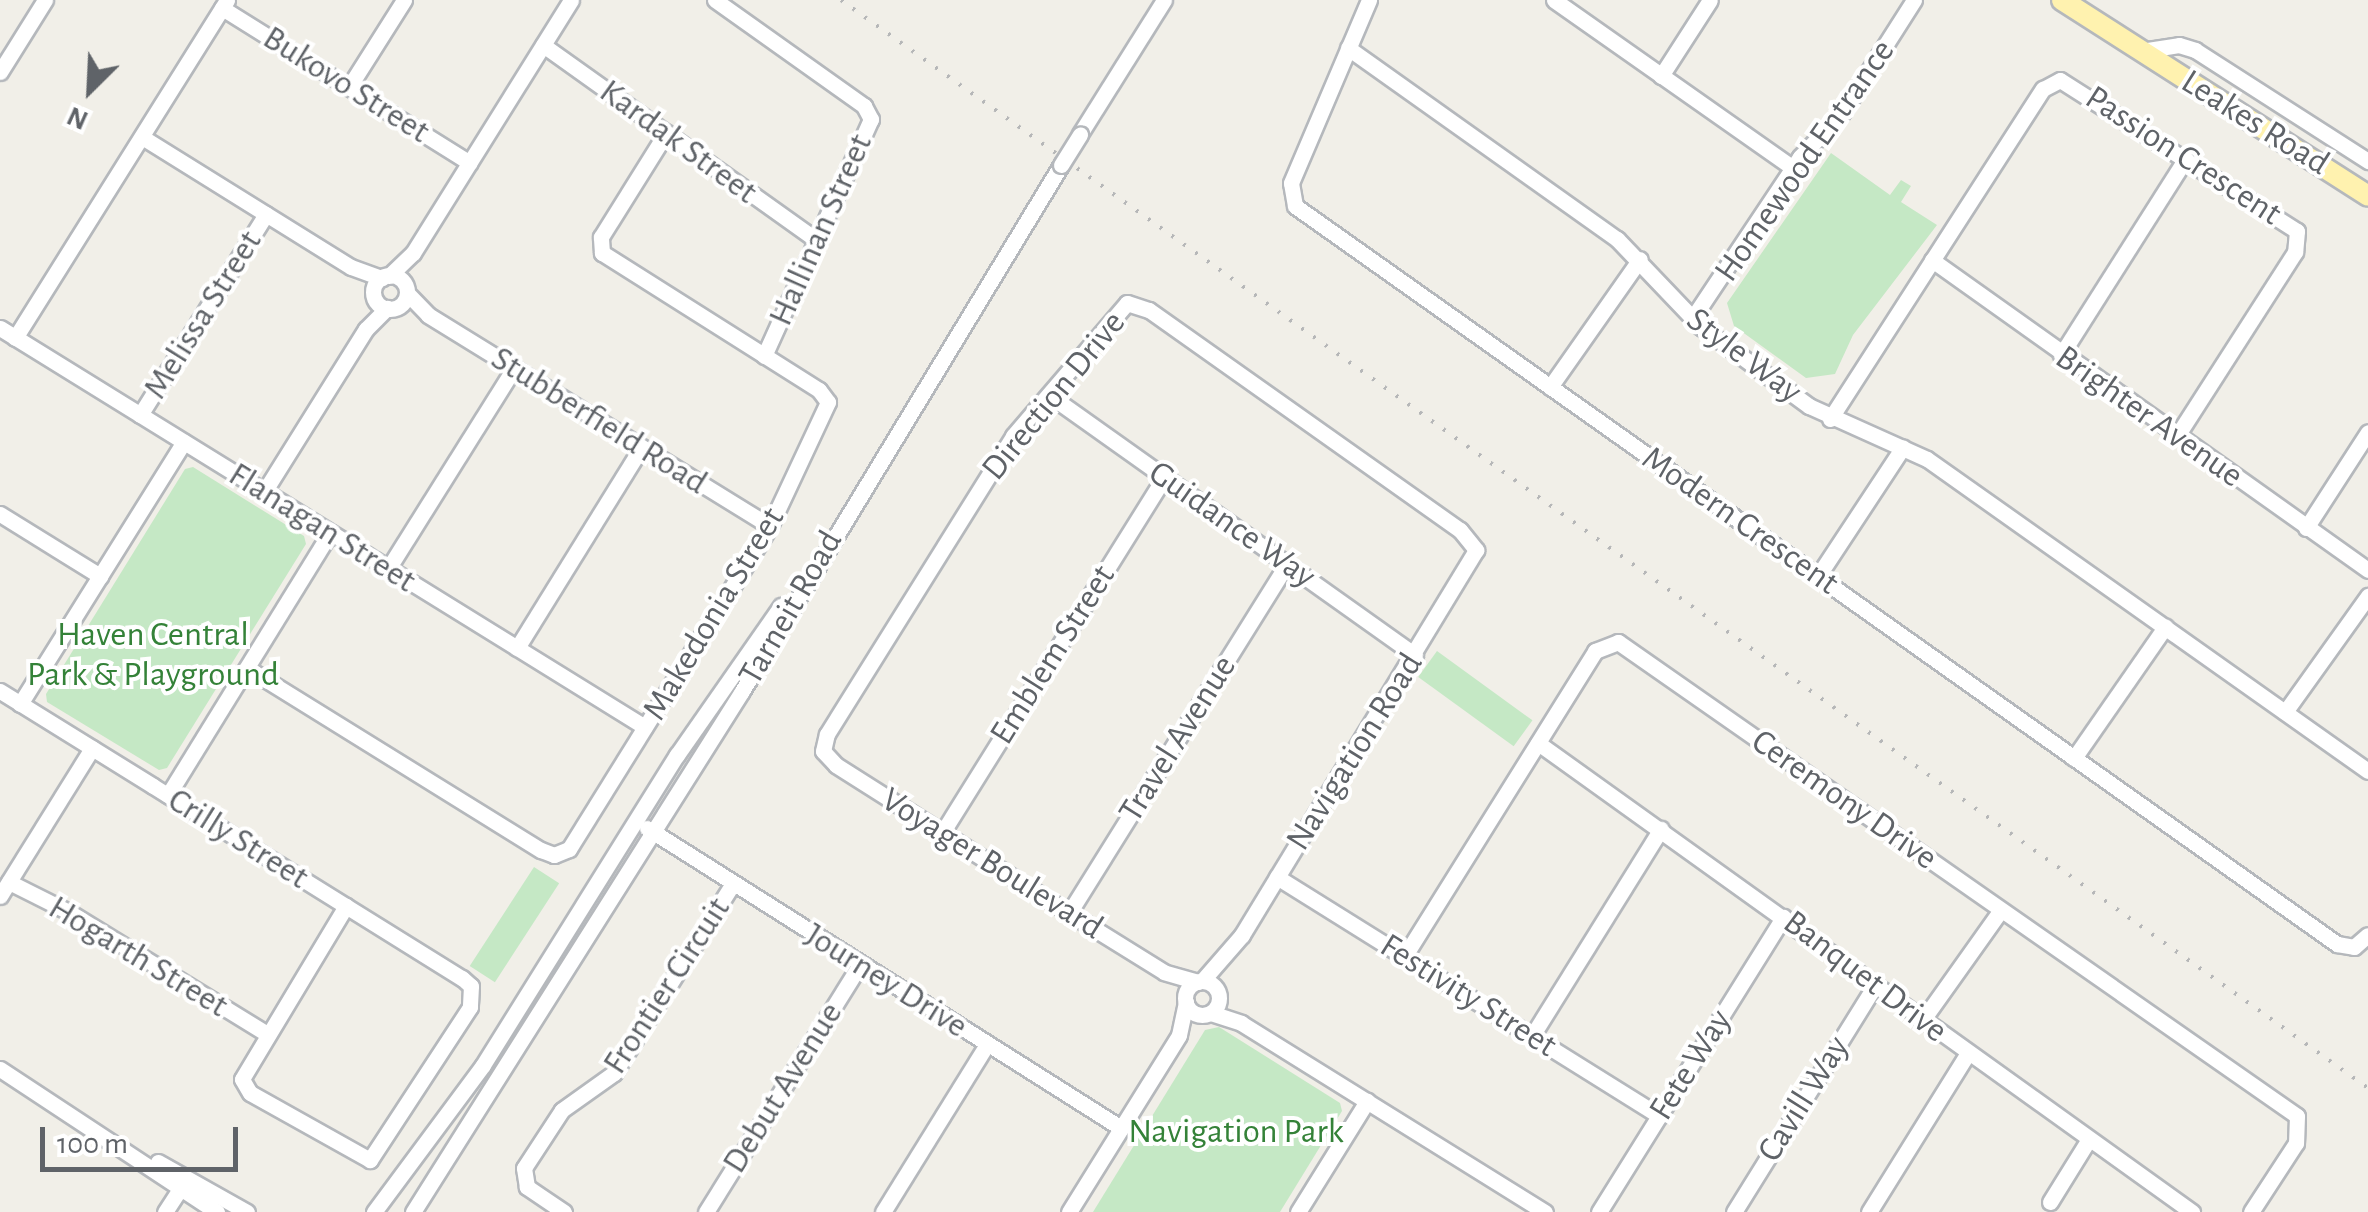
<!DOCTYPE html>
<style>
body{margin:0}
#map{position:relative;width:2368px;height:1212px;overflow:hidden;background:#f1efe8;font-family:"Alegreya Sans",sans-serif}
div>[style]{position:absolute}
[style*='--x']{left:calc(var(--x)*1px);top:calc(var(--y)*1px);width:calc(var(--w)*1px);rotate:calc(var(--a)*1deg)}
.green>*{inset:0;background:#c5e8c5;transform-origin:0 0}
.roads{filter:drop-shadow(2px 0 #b5b8bc) drop-shadow(-2px 0 #b5b8bc) drop-shadow(0 2px #b5b8bc) drop-shadow(0 -2px #b5b8bc)}
.minor>*{height:15px;margin:-7.5px;padding:0 7.5px;transform-origin:7.5px;border-radius:7.5px;background:#fff}
.minor>.ring{margin:-7.5px;padding:0;box-sizing:content-box;background:none;border:15px solid #fff;border-radius:50%}
.major>*{height:20px;margin:-10px;padding:0 10px;transform-origin:10px;border-radius:10px;background:#fff2af}
.rail>*{height:4px;margin-top:-2px;transform-origin:0;background:repeating-linear-gradient(90deg,#b6b7b8 0 2.5px,transparent 0 14.5px)}
.bridges{filter:drop-shadow(2px 0 #b5b8bc) drop-shadow(-2px 0 #b5b8bc) drop-shadow(0 2px #b5b8bc) drop-shadow(0 -2px #b5b8bc)}
.minor-bridge>*{height:15px;margin:-7.5px;padding:0 7.5px;transform-origin:7.5px;border-radius:7.5px;background:#fff}
span{translate:-50% -50%;white-space:nowrap;text-align:center;line-height:1.15;-webkit-text-stroke:8px #fff;paint-order:stroke}
.street-label{font-size:35px;color:#5f6368}
.park-label{font-size:35px;color:#348238}
.north{position:absolute;left:40px;top:40px;width:100px;height:100px;-webkit-text-stroke:8px #fff;paint-order:stroke;rotate:204deg;font-size:28px;font-weight:700;line-height:40px;text-align:center;color:#5f6368}
.north::after{content:'';display:block;margin:auto;width:35px;height:45px;background:#5f6368;clip-path:polygon(50% 0,100% 100%,50% 72%,0 100%)}
.scale{position:absolute;left:40px;top:1127px;width:198px;height:45px;box-sizing:border-box;border:5px solid #5f6368;border-top:0;padding-left:12px;font-size:30px;line-height:35px;white-space:nowrap;color:#5f6368;-webkit-text-stroke:8px #fff;paint-order:stroke}
</style>
<div id="map">
<div class="green">
<i style="clip-path:polygon(1831px 153px,1890px 195px,1901px 180px,1911px 186px,1901px 202px,1937px 225px,1853px 335px,1835px 374px,1806px 378px,1734px 326px,1727px 303px)"></i>
<i style="clip-path:polygon(193px 467px,304px 536px,306px 544px,167px 768px,159px 770px,47px 702px,46px 694px,185px 469px)"></i>
<i style="left:1437px;top:651px;width:118px;height:32px;rotate:36deg"></i>
<i style="left:534px;top:867px;width:30px;height:118px;rotate:33deg"></i>
<i style="clip-path:polygon(1219px 1027px,1340px 1103px,1342px 1111px,1280px 1212px,1093px 1212px,1205px 1030px)"></i>
</div>
<div class="roads">
<div class="minor">
<i style="--x:715;--y:0;--w:183;--a:35.4"></i>
<i style="--x:864;--y:106;--w:15;--a:62"></i>
<i style="--x:871;--y:119;--w:260;--a:114.3"></i>
<i style="--x:1369;--y:0;--w:199;--a:113.1"></i>
<i style="--x:1291;--y:183;--w:23;--a:80"></i>
<i style="--x:1295;--y:206;--w:1277;--a:35.31"></i>
<i style="--x:2337;--y:944;--w:17;--a:10"></i>
<i style="--x:2354;--y:947;--w:18;--a:-41"></i>
<i style="--x:1554;--y:0;--w:292;--a:35.1"></i>
<i style="--x:222;--y:8;--w:292;--a:32"></i>
<i style="--x:543;--y:45;--w:333;--a:35.5"></i>
<i style="--x:1348;--y:48;--w:330;--a:35.4"></i>
<i style="--x:1617;--y:239;--w:122;--a:46.3"></i>
<i style="--x:1701;--y:327;--w:134;--a:36.2"></i>
<i style="--x:1809;--y:406;--w:129;--a:24.2"></i>
<i style="--x:1927;--y:459;--w:540;--a:35.28"></i>
<i style="--x:2141;--y:51;--w:38;--a:-9"></i>
<i style="--x:2179;--y:45;--w:17;--a:17"></i>
<i style="--x:2195;--y:50;--w:206;--a:32.7"></i>
<i style="--x:0;--y:72;--w:85;--a:-58"></i>
<i style="--x:1661;--y:76;--w:90;--a:-57.2"></i>
<i style="--x:349;--y:87;--w:103;--a:-57.7"></i>
<i style="--x:1080;--y:134;--w:158;--a:-57.9"></i>
<i style="--x:142;--y:137;--w:246;--a:31.9"></i>
<i style="--x:351;--y:267;--w:33;--a:20"></i>
<i style="--x:1932;--y:260;--w:535;--a:35.41"></i>
<i class="ring" style="left:373px;top:275px;width:19px;height:19px"></i>
<i style="--x:389;--y:276;--w:33;--a:-44"></i>
<i style="--x:413;--y:253;--w:298;--a:-58"></i>
<i style="--x:407;--y:293;--w:30;--a:46"></i>
<i style="--x:428;--y:315;--w:402;--a:31.7"></i>
<i style="--x:1692;--y:319;--w:195;--a:-56.3"></i>
<i style="--x:1800;--y:157;--w:61;--a:-46.3"></i>
<i style="--x:1842;--y:113;--w:134;--a:-57.5"></i>
<i style="--x:0;--y:328;--w:758;--a:31.74"></i>
<i style="--x:15;--y:338;--w:399;--a:-57.9"></i>
<i style="--x:2061;--y:355;--w:233;--a:-57.6"></i>
<i style="--x:1550;--y:387;--w:156;--a:-54.9"></i>
<i style="--x:1049;--y:395;--w:449;--a:35.4"></i>
<i style="--x:140;--y:415;--w:237;--a:-57.9"></i>
<i style="--x:1830;--y:419;--w:393;--a:-57.2"></i>
<i style="--x:2043;--y:89;--w:19;--a:-28"></i>
<i style="--x:2060;--y:80;--w:281;--a:32.5"></i>
<i style="--x:2297;--y:231;--w:21;--a:95"></i>
<i style="--x:2295;--y:252;--w:219;--a:122.7"></i>
<i style="--x:264;--y:492;--w:192;--a:-58"></i>
<i style="--x:366;--y:329;--w:30;--a:-45"></i>
<i style="--x:0;--y:514;--w:118;--a:31.8"></i>
<i style="--x:2306;--y:528;--w:114;--a:-57.1"></i>
<i style="--x:388;--y:569;--w:237;--a:-57.9"></i>
<i style="--x:1818;--y:576;--w:154;--a:-56.6"></i>
<i style="--x:517;--y:648;--w:235;--a:-58.2"></i>
<i style="--x:247;--y:668;--w:346;--a:31.8"></i>
<i style="--x:541;--y:850;--w:14;--a:21"></i>
<i style="--x:554;--y:855;--w:16;--a:-22"></i>
<i style="--x:569;--y:849;--w:380;--a:-58.1"></i>
<i style="--x:770;--y:526;--w:137;--a:-64.9"></i>
<i style="--x:828;--y:402;--w:15;--a:-127"></i>
<i style="--x:819;--y:390;--w:257;--a:-147.7"></i>
<i style="--x:602;--y:253;--w:16;--a:-94"></i>
<i style="--x:601;--y:237;--w:123;--a:-58"></i>
<i style="--x:0;--y:691;--w:180;--a:31.8"></i>
<i style="--x:153;--y:786;--w:364;--a:31.9"></i>
<i style="--x:462;--y:978;--w:12;--a:42"></i>
<i style="--x:471;--y:986;--w:21;--a:93"></i>
<i style="--x:470;--y:1007;--w:183;--a:123.2"></i>
<i style="--x:370;--y:1160;--w:137;--a:-150.8"></i>
<i style="--x:250;--y:1093;--w:16;--a:-120"></i>
<i style="--x:242;--y:1079;--w:202;--a:-59"></i>
<i style="--x:20;--y:704;--w:309;--a:-58"></i>
<i style="--x:2285;--y:712;--w:143;--a:-54.4"></i>
<i style="--x:1538;--y:743;--w:805;--a:35.65"></i>
<i style="--x:2074;--y:758;--w:160;--a:-55.2"></i>
<i style="--x:168;--y:795;--w:308;--a:-58.3"></i>
<i style="--x:647;--y:828;--w:561;--a:32.33"></i>
<i style="--x:942;--y:833;--w:419;--a:-58"></i>
<i style="--x:1277;--y:877;--w:451;--a:32"></i>
<i style="--x:9;--y:882;--w:67;--a:26.6"></i>
<i style="--x:69;--y:912;--w:233;--a:31.6"></i>
<i style="--x:0;--y:896;--w:174;--a:-58.1"></i>
<i style="--x:1069;--y:913;--w:411;--a:-58"></i>
<i style="--x:1404;--y:957;--w:361;--a:-58"></i>
<i style="--x:1595;--y:651;--w:25;--a:-21"></i>
<i style="--x:1618;--y:642;--w:828;--a:34.92"></i>
<i style="--x:2297;--y:1116;--w:27;--a:92"></i>
<i style="--x:2296;--y:1143;--w:82;--a:123.1"></i>
<i class="ring" style="left:1185px;top:981px;width:19px;height:19px"></i>
<i style="--x:1198;--y:982;--w:35;--a:-164"></i>
<i style="--x:1164;--y:972;--w:112;--a:-148.2"></i>
<i style="--x:1069;--y:913;--w:276;--a:-147.6"></i>
<i style="--x:836;--y:765;--w:19;--a:-133"></i>
<i style="--x:823;--y:751;--w:17;--a:-77"></i>
<i style="--x:827;--y:734;--w:351;--a:-58"></i>
<i style="--x:1013;--y:436;--w:175;--a:-49.4"></i>
<i style="--x:1127;--y:303;--w:23;--a:18"></i>
<i style="--x:1149;--y:310;--w:381;--a:35.3"></i>
<i style="--x:1460;--y:530;--w:26;--a:51"></i>
<i style="--x:1476;--y:550;--w:451;--a:121.3"></i>
<i style="--x:1242;--y:935;--w:61;--a:131"></i>
<i style="--x:1211;--y:1013;--w:32;--a:18"></i>
<i style="--x:1241;--y:1023;--w:358;--a:31.9"></i>
<i style="--x:1922;--y:1021;--w:136;--a:-54.6"></i>
<i style="--x:1532;--y:1036;--w:244;--a:-58.1"></i>
<i style="--x:0;--y:1069;--w:260;--a:33.4"></i>
<i style="--x:158;--y:1162;--w:102;--a:29.3"></i>
<i style="--x:2050;--y:1202;--w:74;--a:-58.2"></i>
<i style="--x:165;--y:1212;--w:37;--a:-57"></i>
<i style="--x:374;--y:1212;--w:183;--a:-53.4"></i>
<i style="--x:483;--y:1065;--w:366;--a:-58"></i>
<i style="--x:677;--y:755;--w:182;--a:-55.1"></i>
<i style="--x:413;--y:1212;--w:616;--a:-57.73"></i>
<i style="--x:742;--y:691;--w:615;--a:-58.76"></i>
<i style="--x:564;--y:1212;--w:45;--a:-146"></i>
<i style="--x:527;--y:1187;--w:19;--a:-99"></i>
<i style="--x:524;--y:1168;--w:69;--a:-56.8"></i>
<i style="--x:562;--y:1110;--w:64;--a:-35.4"></i>
<i style="--x:614;--y:1073;--w:222;--a:-57.9"></i>
<i style="--x:706;--y:1212;--w:291;--a:-58.1"></i>
<i style="--x:883;--y:1212;--w:198;--a:-58.2"></i>
<i style="--x:1069;--y:1212;--w:208;--a:-58.1"></i>
<i style="--x:1179;--y:1035;--w:34;--a:-78"></i>
<i style="--x:1298;--y:1212;--w:131;--a:-58.1"></i>
<i style="--x:1599;--y:1212;--w:348;--a:-58"></i>
<i style="--x:1734;--y:1212;--w:265;--a:-58.1"></i>
<i style="--x:1869;--y:1212;--w:187;--a:-58.1"></i>
</div>
<div class="major">
<i style="--x:2062;--y:0;--w:363;--a:32.6"></i>
</div>
</div>
<div class="rail">
<i style="--x:841;--y:0;--w:1875;--a:35.47"></i>
</div>
<div class="bridges">
<div class="minor-bridge">
<i style="--x:1061;--y:165;--w:36;--a:-58"></i>
</div>
</div>
<div class="street-label">
<span style="left:346px;top:85px;rotate:32deg">Bukovo Street</span>
<span style="left:2255px;top:123px;rotate:32deg">Leakes Road</span>
<span style="left:678px;top:142px;rotate:36deg">Kardak Street</span>
<span style="left:2183px;top:156px;rotate:33deg">Passion Crescent</span>
<span style="left:1805px;top:161px;rotate:-55deg">Homewood Entrance</span>
<span style="left:821px;top:230px;rotate:-66deg">Hallinan Street</span>
<span style="left:203px;top:315px;rotate:-58deg">Melissa Street</span>
<span style="left:1744px;top:356px;rotate:37deg">Style Way</span>
<span style="left:1054px;top:396px;rotate:-51deg">Direction Drive</span>
<span style="left:2149px;top:417px;rotate:35deg">Brighter Avenue</span>
<span style="left:599px;top:421px;rotate:32deg">Stubberfield Road</span>
<span style="left:1740px;top:521px;rotate:35deg">Modern Crescent</span>
<span style="left:1232px;top:525px;rotate:35deg">Guidance Way</span>
<span style="left:322px;top:528px;rotate:32deg">Flanagan Street</span>
<span style="left:791px;top:608px;rotate:-60deg">Tarneit Road</span>
<span style="left:714px;top:614px;rotate:-59deg">Makedonia Street</span>
<span style="left:1053px;top:655px;rotate:-58deg">Emblem Street</span>
<span style="left:1178px;top:739px;rotate:-58deg">Travel Avenue</span>
<span style="left:1355px;top:752px;rotate:-58deg">Navigation Road</span>
<span style="left:1844px;top:800px;rotate:35deg">Ceremony Drive</span>
<span style="left:238px;top:839px;rotate:32deg">Crilly Street</span>
<span style="left:992px;top:864px;rotate:32deg">Voyager Boulevard</span>
<span style="left:138px;top:957px;rotate:31deg">Hogarth Street</span>
<span style="left:1865px;top:977px;rotate:37deg">Banquet Drive</span>
<span style="left:886px;top:981px;rotate:32deg">Journey Drive</span>
<span style="left:667px;top:986px;rotate:-57deg">Frontier Circuit</span>
<span style="left:1468px;top:996px;rotate:32deg">Festivity Street</span>
<span style="left:1691px;top:1065px;rotate:-58deg">Fete Way</span>
<span style="left:783px;top:1088px;rotate:-58deg">Debut Avenue</span>
<span style="left:1804px;top:1099px;rotate:-58deg">Cavill Way</span>
</div>
<div class="park-label">
<span style="left:153px;top:655px">Haven Central<br>Park &amp; Playground</span>
<span style="left:1236px;top:1132px">Navigation Park</span>
</div>
<div class="north">N</div>
<div class="scale">100 m</div>
</div>
